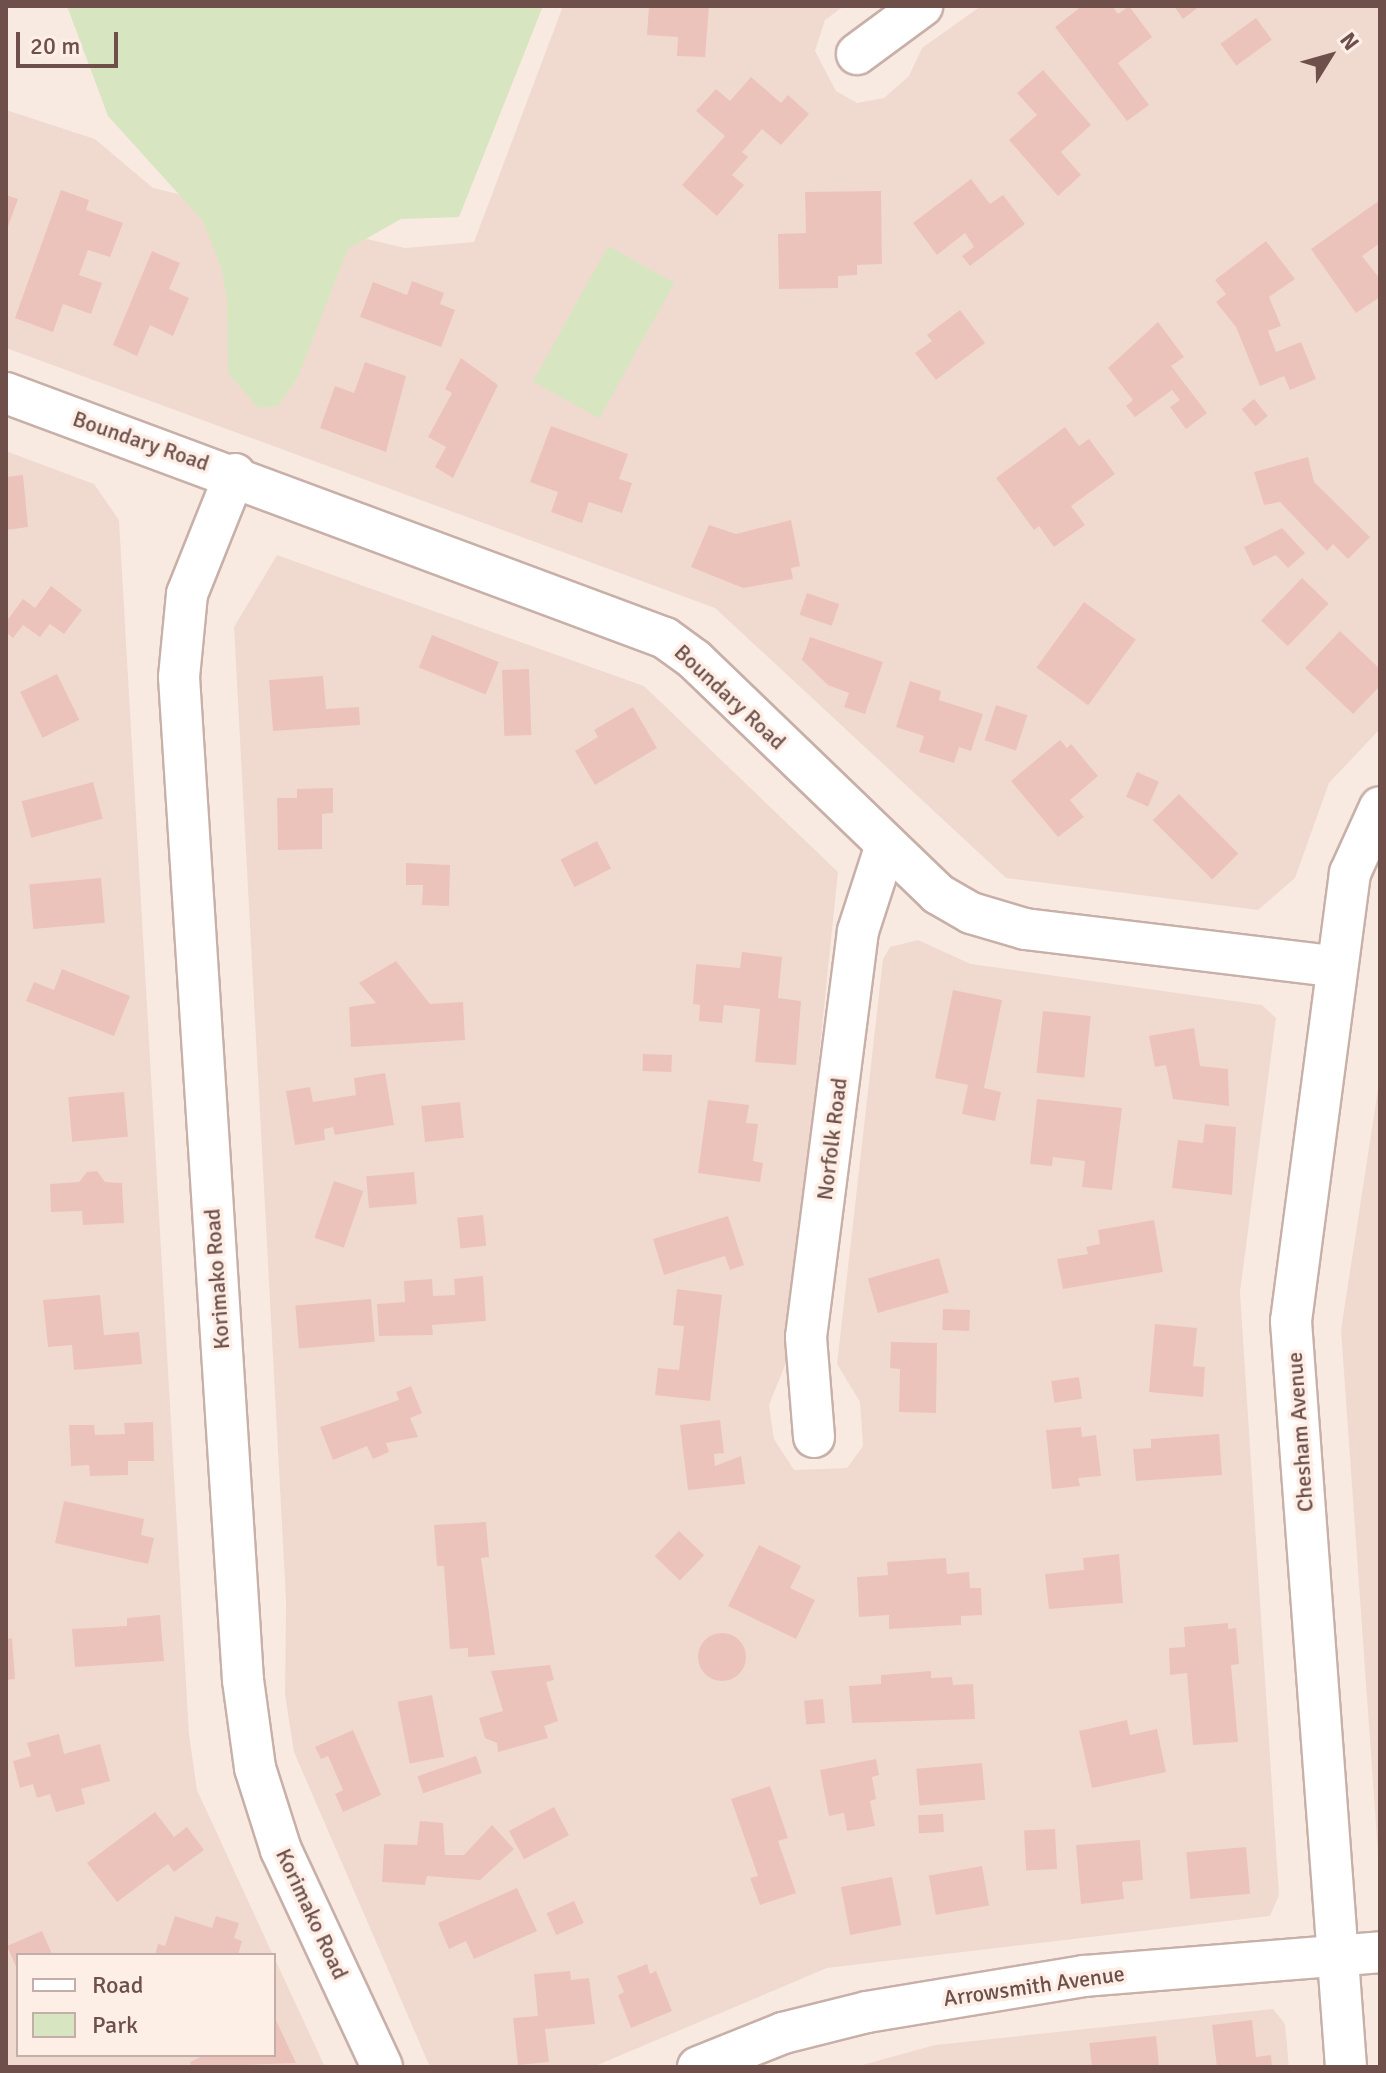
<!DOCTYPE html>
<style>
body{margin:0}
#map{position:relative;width:1386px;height:2073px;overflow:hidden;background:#f9eae1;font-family:Signika,sans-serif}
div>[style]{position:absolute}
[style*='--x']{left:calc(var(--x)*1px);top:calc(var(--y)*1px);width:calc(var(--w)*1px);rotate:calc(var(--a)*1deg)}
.residential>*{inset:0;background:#f0dad0}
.green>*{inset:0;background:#d8e5c1;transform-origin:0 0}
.building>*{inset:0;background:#ecc3bb;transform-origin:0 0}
.round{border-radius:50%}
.roads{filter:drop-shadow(2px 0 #c8b0a9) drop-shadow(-2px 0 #c8b0a9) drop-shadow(0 2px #c8b0a9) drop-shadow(0 -2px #c8b0a9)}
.minor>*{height:40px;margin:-20px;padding:0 20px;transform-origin:20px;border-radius:20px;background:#fff}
span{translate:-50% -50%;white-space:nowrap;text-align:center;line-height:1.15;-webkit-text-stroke:7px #fdeee6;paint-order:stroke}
.street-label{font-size:22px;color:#6e4f4a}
.frame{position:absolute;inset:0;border:8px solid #6e4f4a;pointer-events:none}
.legend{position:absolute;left:16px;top:1953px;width:260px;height:104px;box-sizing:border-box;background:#fdeee6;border:2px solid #c4aea8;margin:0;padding:10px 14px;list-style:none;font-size:24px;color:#6e4f4a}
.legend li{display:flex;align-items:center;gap:16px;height:40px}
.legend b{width:40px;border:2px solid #c4aea8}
.north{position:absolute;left:1290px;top:16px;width:80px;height:80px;-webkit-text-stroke:6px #fdeee6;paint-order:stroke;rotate:53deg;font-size:22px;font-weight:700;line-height:32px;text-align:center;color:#6e4f4a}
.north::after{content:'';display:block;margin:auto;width:28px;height:36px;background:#6e4f4a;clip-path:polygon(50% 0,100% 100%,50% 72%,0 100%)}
.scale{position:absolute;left:16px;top:32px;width:102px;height:36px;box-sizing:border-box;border:4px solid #6e4f4a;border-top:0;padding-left:10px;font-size:24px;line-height:28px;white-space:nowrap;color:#6e4f4a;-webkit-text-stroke:6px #fdeee6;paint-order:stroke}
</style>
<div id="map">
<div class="residential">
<i style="clip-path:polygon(563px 6px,844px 6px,825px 20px,815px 51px,836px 91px,857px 103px,884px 98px,909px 76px,922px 48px,981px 6px,1380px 6px,1380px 729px,1329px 783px,1295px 878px,1258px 910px,1006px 878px,715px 608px,6px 348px,6px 110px,95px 139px,153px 188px,405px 248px,474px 242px)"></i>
<i style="clip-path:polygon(6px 451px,94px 484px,119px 520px,189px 1734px,197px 1790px,273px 1955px,18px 1955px,18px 2055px,274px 2055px,274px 1957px,325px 2067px,6px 2067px)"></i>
<i style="clip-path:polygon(277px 555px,644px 686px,838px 872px,788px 1358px,769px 1405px,774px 1439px,794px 1470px,847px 1468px,863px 1446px,860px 1402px,837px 1364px,883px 959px,890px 947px,918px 940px,971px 964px,1262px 1005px,1276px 1018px,1240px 1292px,1279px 1895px,1270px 1916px,827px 1968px,593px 2067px,430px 2067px,294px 1752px,285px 1695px,286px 1601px,234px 627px)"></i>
<i style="clip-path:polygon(1380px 1076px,1380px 1882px,1341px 1330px)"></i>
<i style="clip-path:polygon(1273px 2009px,1285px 2024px,1289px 2067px,855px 2067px,935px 2045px)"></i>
</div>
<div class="green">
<i style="clip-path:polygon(67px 6px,543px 6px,459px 217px,401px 219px,348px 249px,297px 379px,278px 406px,258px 408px,228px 373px,227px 299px,221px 267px,203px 221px,108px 116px)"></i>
<i style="left:608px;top:246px;width:76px;height:155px;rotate:29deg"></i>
</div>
<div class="building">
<i style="clip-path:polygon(649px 6px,709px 6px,705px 57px,677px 56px,678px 37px,647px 35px)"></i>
<i style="clip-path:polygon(1082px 6px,1112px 6px,1118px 14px,1129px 6px,1152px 37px,1118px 63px,1149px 105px,1127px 121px,1055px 27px)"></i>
<i style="clip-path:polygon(1174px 6px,1200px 6px,1183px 19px)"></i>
<i style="left:1256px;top:18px;width:27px;height:44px;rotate:54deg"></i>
<i style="clip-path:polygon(1043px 70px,1091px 125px,1061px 152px,1081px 175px,1058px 196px,1009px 140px,1037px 115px,1017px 93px)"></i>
<i style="clip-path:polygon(751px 77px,781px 103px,788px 95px,809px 114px,781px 145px,762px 129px,742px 152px,748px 157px,732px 175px,744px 185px,717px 216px,682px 185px,725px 136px,696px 111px,716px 89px,730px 101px)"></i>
<i style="clip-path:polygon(971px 179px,990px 204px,1003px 195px,1025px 224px,970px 266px,962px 256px,974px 247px,965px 233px,937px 255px,913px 223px)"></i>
<i style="clip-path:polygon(61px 190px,89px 200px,86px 210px,123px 223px,110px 257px,88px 250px,79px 275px,102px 283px,91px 314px,63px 304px,53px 332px,15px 318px)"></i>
<i style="clip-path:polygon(881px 191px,882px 264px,857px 265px,857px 275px,838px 276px,838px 288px,779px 289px,778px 234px,806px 233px,805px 192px)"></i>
<i style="clip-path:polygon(6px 195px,18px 199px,6px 232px)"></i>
<i style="clip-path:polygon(1380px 200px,1380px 243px,1362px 256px,1380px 279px,1380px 297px,1356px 313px,1311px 249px)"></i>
<i style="clip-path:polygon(1266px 241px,1295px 279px,1269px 297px,1281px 326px,1268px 331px,1276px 352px,1301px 342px,1316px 379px,1290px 390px,1284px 376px,1260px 386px,1236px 327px,1216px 302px,1226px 294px,1215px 280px)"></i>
<i style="clip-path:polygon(152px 251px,180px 263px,169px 289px,189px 298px,173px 336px,150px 325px,137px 356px,113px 345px)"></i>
<i style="clip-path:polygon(412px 281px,444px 293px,440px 304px,455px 310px,441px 347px,360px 317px,373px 282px,407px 295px)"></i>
<i style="clip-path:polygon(960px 310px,985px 343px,936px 380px,915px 353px,932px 341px,927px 335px)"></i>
<i style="clip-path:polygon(1158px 322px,1184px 357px,1171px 366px,1207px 413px,1186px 429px,1170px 407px,1180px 400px,1172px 390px,1135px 417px,1126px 406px,1133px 400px,1108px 368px)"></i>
<i style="clip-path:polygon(461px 358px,498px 385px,453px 478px,435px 467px,446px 447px,428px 437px,452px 393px,445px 389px)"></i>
<i style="clip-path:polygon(365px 362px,406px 376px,386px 452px,320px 428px,335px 386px,354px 393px)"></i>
<i style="left:1254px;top:399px;width:22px;height:16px;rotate:51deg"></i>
<i style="clip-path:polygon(551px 426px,628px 454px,619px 479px,632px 483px,622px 513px,589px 502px,582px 523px,551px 512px,558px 492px,530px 482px)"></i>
<i style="clip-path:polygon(1065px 427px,1079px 446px,1089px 439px,1115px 474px,1071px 506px,1085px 525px,1054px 547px,1039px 526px,1034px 530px,996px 478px)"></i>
<i style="clip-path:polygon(1308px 457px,1314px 482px,1370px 537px,1348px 559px,1333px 544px,1327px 551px,1280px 502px,1264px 505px,1254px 472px)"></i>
<i style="clip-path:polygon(23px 475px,28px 527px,6px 530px,6px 477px)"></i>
<i style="clip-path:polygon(791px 520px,800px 566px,791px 568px,793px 579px,743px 588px,691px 567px,709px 525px,736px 534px)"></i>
<i style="clip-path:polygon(1282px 528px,1305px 553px,1288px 568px,1276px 555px,1253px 566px,1244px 547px)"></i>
<i style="left:1302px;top:578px;width:37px;height:59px;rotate:44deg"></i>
<i style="clip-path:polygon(51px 586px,82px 610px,64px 634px,50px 624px,40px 637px,23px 625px,13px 638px,6px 632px,6px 622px,23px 599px,35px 608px)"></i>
<i style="left:807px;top:593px;width:34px;height:23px;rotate:19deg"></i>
<i style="left:1084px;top:602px;width:64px;height:81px;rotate:36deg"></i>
<i style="clip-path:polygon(1340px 631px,1380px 669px,1380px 686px,1353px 714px,1305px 668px)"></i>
<i style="left:432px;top:635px;width:72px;height:35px;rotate:22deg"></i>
<i style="clip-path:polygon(810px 637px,883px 662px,865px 714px,844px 707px,849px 693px,828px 685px,802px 660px)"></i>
<i style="left:529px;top:669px;width:66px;height:27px;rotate:88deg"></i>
<i style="left:57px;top:674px;width:51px;height:41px;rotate:64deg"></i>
<i style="clip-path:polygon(323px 676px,326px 709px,359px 707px,360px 725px,273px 731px,269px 680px)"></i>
<i style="clip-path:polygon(910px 681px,941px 691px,939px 700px,983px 714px,971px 751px,959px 747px,954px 763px,919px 752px,924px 736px,896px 727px)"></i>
<i style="left:996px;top:705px;width:33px;height:37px;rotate:18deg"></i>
<i style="clip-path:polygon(633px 707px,657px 748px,595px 785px,575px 751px,598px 737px,594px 730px)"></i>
<i style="clip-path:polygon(1060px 740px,1067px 748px,1071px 744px,1098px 776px,1070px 800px,1084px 817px,1058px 837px,1011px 781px)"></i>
<i style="left:1137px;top:772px;width:24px;height:27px;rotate:24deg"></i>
<i style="left:93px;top:782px;width:38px;height:74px;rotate:75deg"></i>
<i style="clip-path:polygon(333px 788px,333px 813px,322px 814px,322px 849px,278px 850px,277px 798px,297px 798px,297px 789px)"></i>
<i style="left:1179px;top:794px;width:84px;height:37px;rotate:45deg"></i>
<i style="left:597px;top:841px;width:31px;height:41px;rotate:63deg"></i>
<i style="clip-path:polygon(406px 863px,450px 865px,449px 906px,422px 905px,423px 885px,406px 885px)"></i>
<i style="left:101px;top:878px;width:45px;height:72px;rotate:85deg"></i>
<i style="clip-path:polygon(742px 952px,782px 957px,778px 998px,801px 1001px,796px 1065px,755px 1062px,760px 1009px,724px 1005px,722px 1023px,699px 1021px,700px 1005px,693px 1004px,696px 964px,740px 968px)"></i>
<i style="clip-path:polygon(396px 961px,430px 1004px,463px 1002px,465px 1040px,351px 1047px,349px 1007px,376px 1003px,359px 983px)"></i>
<i style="clip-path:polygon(62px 969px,130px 996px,114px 1036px,26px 1001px,34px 982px,54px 990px)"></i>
<i style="clip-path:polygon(953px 990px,1002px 1000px,984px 1088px,1001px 1092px,995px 1121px,962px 1114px,968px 1085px,935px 1078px)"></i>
<i style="left:1043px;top:1011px;width:48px;height:62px;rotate:6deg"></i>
<i style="clip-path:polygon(1194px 1028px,1200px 1066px,1228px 1069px,1229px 1106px,1173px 1099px,1166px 1065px,1155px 1067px,1149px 1036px)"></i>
<i style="left:643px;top:1054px;width:29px;height:17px;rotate:2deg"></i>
<i style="clip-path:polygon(385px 1073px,394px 1125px,335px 1135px,333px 1127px,324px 1129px,325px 1140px,295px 1145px,286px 1091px,310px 1087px,313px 1102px,356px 1095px,354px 1078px)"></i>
<i style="left:124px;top:1092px;width:45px;height:56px;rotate:85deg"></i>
<i style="clip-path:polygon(1037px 1099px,1122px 1108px,1112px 1190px,1082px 1187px,1085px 1161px,1053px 1157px,1052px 1166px,1030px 1164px)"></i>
<i style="clip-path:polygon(708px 1100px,749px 1105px,746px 1123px,758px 1124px,753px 1161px,763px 1163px,760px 1182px,698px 1173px)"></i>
<i style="left:460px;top:1102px;width:36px;height:39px;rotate:84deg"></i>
<i style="clip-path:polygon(1205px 1124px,1236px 1127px,1232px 1195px,1172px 1188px,1178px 1140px,1203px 1143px)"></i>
<i style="clip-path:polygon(97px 1171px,105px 1182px,122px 1183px,124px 1223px,83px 1225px,82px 1211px,51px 1212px,50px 1184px,79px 1182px,87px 1172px)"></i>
<i style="left:414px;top:1172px;width:32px;height:48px;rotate:85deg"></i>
<i style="left:334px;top:1181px;width:31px;height:60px;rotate:19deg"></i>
<i style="left:483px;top:1215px;width:31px;height:26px;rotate:84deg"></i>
<i style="clip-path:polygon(728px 1216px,744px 1265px,730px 1270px,725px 1256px,664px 1275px,653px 1239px)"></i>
<i style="clip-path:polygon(1154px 1220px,1163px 1272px,1063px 1289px,1057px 1259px,1088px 1254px,1086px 1247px,1100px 1244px,1098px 1230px)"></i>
<i style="left:939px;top:1258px;width:36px;height:74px;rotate:74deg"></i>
<i style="clip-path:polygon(483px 1276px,486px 1321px,432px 1325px,433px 1335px,379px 1336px,377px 1304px,405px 1302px,404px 1281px,432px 1279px,433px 1296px,455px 1295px,454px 1279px)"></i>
<i style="clip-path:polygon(677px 1289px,722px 1295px,710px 1401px,655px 1395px,658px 1368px,679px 1370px,684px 1326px,673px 1325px)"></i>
<i style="clip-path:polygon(100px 1295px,104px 1335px,139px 1332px,142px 1364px,74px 1370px,72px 1345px,48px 1347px,43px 1300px)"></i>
<i style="left:371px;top:1299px;width:43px;height:76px;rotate:85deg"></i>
<i style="left:943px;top:1309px;width:27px;height:21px;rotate:2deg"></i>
<i style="clip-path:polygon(1155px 1324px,1197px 1328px,1193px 1366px,1205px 1367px,1203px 1397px,1149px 1392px)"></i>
<i style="clip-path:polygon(891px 1342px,937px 1343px,936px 1413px,899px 1412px,900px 1369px,890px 1368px)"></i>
<i style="left:1079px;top:1377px;width:22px;height:28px;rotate:82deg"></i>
<i style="clip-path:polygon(411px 1386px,422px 1413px,410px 1418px,418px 1437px,386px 1443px,389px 1452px,373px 1459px,367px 1446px,333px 1460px,320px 1427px,399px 1400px,396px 1392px)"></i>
<i style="clip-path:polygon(720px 1420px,724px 1453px,714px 1454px,715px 1466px,741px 1456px,745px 1484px,688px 1490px,680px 1425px)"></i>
<i style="clip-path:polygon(153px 1422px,154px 1461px,128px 1461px,128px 1475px,90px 1476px,89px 1465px,71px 1466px,69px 1425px,94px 1425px,95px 1435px,125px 1434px,124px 1423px)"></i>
<i style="clip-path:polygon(1081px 1427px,1082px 1437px,1096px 1435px,1101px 1476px,1078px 1478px,1080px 1486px,1052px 1489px,1046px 1430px)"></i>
<i style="clip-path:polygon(1219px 1434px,1222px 1475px,1136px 1481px,1133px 1449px,1151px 1448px,1151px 1439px)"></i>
<i style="clip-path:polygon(64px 1501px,144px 1519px,141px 1535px,154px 1538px,148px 1564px,55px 1543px)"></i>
<i style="clip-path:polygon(486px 1522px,489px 1557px,481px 1558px,495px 1655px,468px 1657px,468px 1648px,450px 1649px,444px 1566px,437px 1566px,434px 1525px)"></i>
<i style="left:679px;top:1531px;width:35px;height:35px;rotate:44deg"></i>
<i style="clip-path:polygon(759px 1545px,801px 1566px,790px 1588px,815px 1600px,796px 1639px,728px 1606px)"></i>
<i style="clip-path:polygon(1119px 1554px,1123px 1603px,1049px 1609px,1045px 1574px,1084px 1570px,1083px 1558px)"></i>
<i style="clip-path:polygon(946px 1558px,947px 1574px,969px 1572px,970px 1588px,981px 1588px,982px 1615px,961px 1616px,961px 1625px,889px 1629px,889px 1615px,859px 1617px,857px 1577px,888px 1575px,887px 1562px)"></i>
<i style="clip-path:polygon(160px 1615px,164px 1661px,75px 1667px,72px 1629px,127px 1626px,127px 1618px)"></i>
<i style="clip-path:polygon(1228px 1623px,1228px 1629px,1236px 1628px,1239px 1664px,1231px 1665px,1238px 1742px,1193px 1745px,1187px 1673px,1170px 1675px,1169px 1648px,1185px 1647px,1184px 1627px)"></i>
<i class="round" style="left:698px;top:1633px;width:48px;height:48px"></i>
<i style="clip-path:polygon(12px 1638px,15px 1679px,6px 1680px,6px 1639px)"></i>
<i style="clip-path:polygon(550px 1665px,554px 1680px,546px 1682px,558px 1721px,544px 1726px,548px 1738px,498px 1752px,497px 1743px,485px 1738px,479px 1718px,503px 1711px,491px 1671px)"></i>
<i style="clip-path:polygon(931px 1671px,931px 1678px,952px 1677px,953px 1685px,973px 1684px,975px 1719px,852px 1723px,849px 1686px,881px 1684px,881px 1675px)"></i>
<i style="left:432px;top:1695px;width:63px;height:35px;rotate:79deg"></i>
<i style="left:823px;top:1699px;width:24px;height:19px;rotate:85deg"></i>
<i style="clip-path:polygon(1127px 1720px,1130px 1735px,1157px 1729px,1166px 1772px,1092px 1788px,1079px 1731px)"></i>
<i style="clip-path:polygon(353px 1730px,381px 1795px,343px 1812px,335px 1794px,343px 1790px,328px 1756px,321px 1759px,315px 1747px)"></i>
<i style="clip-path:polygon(59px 1734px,64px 1754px,100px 1744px,110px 1781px,81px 1789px,85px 1804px,56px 1812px,50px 1794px,37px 1798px,33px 1784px,20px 1788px,13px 1761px,31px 1756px,27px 1743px)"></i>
<i style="left:476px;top:1756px;width:18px;height:62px;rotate:71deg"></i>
<i style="clip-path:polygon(876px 1759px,879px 1775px,872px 1777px,876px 1799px,870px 1801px,875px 1826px,847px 1831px,844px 1813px,829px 1816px,820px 1770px)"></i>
<i style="left:982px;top:1763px;width:37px;height:66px;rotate:85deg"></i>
<i style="clip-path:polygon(770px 1786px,788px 1838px,778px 1841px,796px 1893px,760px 1905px,750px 1878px,758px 1876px,731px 1799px)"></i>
<i style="left:554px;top:1807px;width:32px;height:51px;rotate:62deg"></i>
<i style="clip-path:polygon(155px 1812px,174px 1837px,187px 1827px,204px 1850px,174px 1872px,168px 1864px,117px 1902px,87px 1863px)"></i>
<i style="left:943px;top:1814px;width:18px;height:25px;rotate:87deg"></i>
<i style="clip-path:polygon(420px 1821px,443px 1823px,445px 1855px,464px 1855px,492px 1825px,514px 1849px,480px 1880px,427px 1876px,425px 1885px,382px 1882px,384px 1844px,417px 1845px)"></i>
<i style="left:1055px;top:1829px;width:40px;height:31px;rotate:87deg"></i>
<i style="clip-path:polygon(1140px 1840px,1143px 1880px,1122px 1882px,1124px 1899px,1081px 1904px,1076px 1845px)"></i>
<i style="left:1246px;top:1847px;width:47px;height:60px;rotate:85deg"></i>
<i style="left:982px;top:1866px;width:40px;height:54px;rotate:80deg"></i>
<i style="left:892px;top:1877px;width:49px;height:52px;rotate:79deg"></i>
<i style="clip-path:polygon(517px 1888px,537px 1931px,474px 1959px,466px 1941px,449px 1949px,438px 1923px)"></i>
<i style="left:574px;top:1901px;width:24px;height:30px;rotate:66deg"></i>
<i style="clip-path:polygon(175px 1916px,212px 1928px,216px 1916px,239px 1923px,234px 1938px,242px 1941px,238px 1955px,155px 1955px,158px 1944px,165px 1946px)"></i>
<i style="clip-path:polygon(42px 1931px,52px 1954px,18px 1955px,18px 1971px,7px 1946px)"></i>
<i style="clip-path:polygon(647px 1964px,650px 1974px,656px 1971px,672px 2011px,631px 2028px,618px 1995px,624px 1992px,617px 1976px)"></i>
<i style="clip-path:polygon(570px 1971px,571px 1980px,589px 1978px,595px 2024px,545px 2029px,549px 2062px,518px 2065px,513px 2018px,538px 2016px,534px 1974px)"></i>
<i style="clip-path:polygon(274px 2016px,296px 2063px,192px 2067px,190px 2062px,205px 2055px,274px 2055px)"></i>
<i style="clip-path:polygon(1252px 2020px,1256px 2057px,1271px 2055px,1272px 2067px,1217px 2067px,1212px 2025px)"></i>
<i style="left:1156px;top:2036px;width:31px;height:67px;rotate:84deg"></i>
</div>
<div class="roads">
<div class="minor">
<i style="--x:857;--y:54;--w:81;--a:-36.4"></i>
<i style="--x:6;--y:393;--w:703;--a:20.39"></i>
<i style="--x:665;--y:638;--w:36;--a:36"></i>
<i style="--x:694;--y:659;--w:339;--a:43.9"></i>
<i style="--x:938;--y:894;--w:38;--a:30"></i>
<i style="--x:971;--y:913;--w:56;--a:16.5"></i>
<i style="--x:1025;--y:929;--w:314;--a:6.9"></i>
<i style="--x:235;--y:474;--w:129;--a:111.8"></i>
<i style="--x:187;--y:594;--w:83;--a:95.5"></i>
<i style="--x:179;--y:677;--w:1005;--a:86.35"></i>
<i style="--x:243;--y:1680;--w:89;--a:82.2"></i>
<i style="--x:255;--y:1768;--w:86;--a:72.4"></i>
<i style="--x:281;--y:1850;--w:239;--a:65"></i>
<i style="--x:814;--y:1437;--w:100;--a:-94.6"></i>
<i style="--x:806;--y:1337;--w:409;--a:-82.7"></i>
<i style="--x:858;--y:931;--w:90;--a:-72"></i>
<i style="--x:698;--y:2067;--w:92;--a:-21.8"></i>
<i style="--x:783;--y:2033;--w:87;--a:-14"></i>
<i style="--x:867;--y:2012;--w:220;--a:-9.4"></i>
<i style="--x:1084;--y:1976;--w:297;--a:-4.6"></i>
<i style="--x:1346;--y:2067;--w:748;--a:-94.22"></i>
<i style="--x:1291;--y:1321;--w:452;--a:-82.5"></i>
<i style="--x:1350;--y:873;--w:72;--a:-65.6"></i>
</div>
</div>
<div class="street-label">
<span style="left:141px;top:441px;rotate:19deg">Boundary Road</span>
<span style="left:730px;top:697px;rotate:43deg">Boundary Road</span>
<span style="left:832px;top:1139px;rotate:-83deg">Norfolk Road</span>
<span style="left:217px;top:1279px;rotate:-94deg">Korimako Road</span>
<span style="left:1300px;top:1432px;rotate:-94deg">Chesham Avenue</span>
<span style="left:312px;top:1914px;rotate:65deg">Korimako Road</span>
<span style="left:1034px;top:1986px;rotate:-8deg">Arrowsmith Avenue</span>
</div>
<div class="frame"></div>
<ul class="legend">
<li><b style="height:10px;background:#fff"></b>Road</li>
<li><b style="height:22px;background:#d8e5c1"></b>Park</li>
</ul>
<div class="north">N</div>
<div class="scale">20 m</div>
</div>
